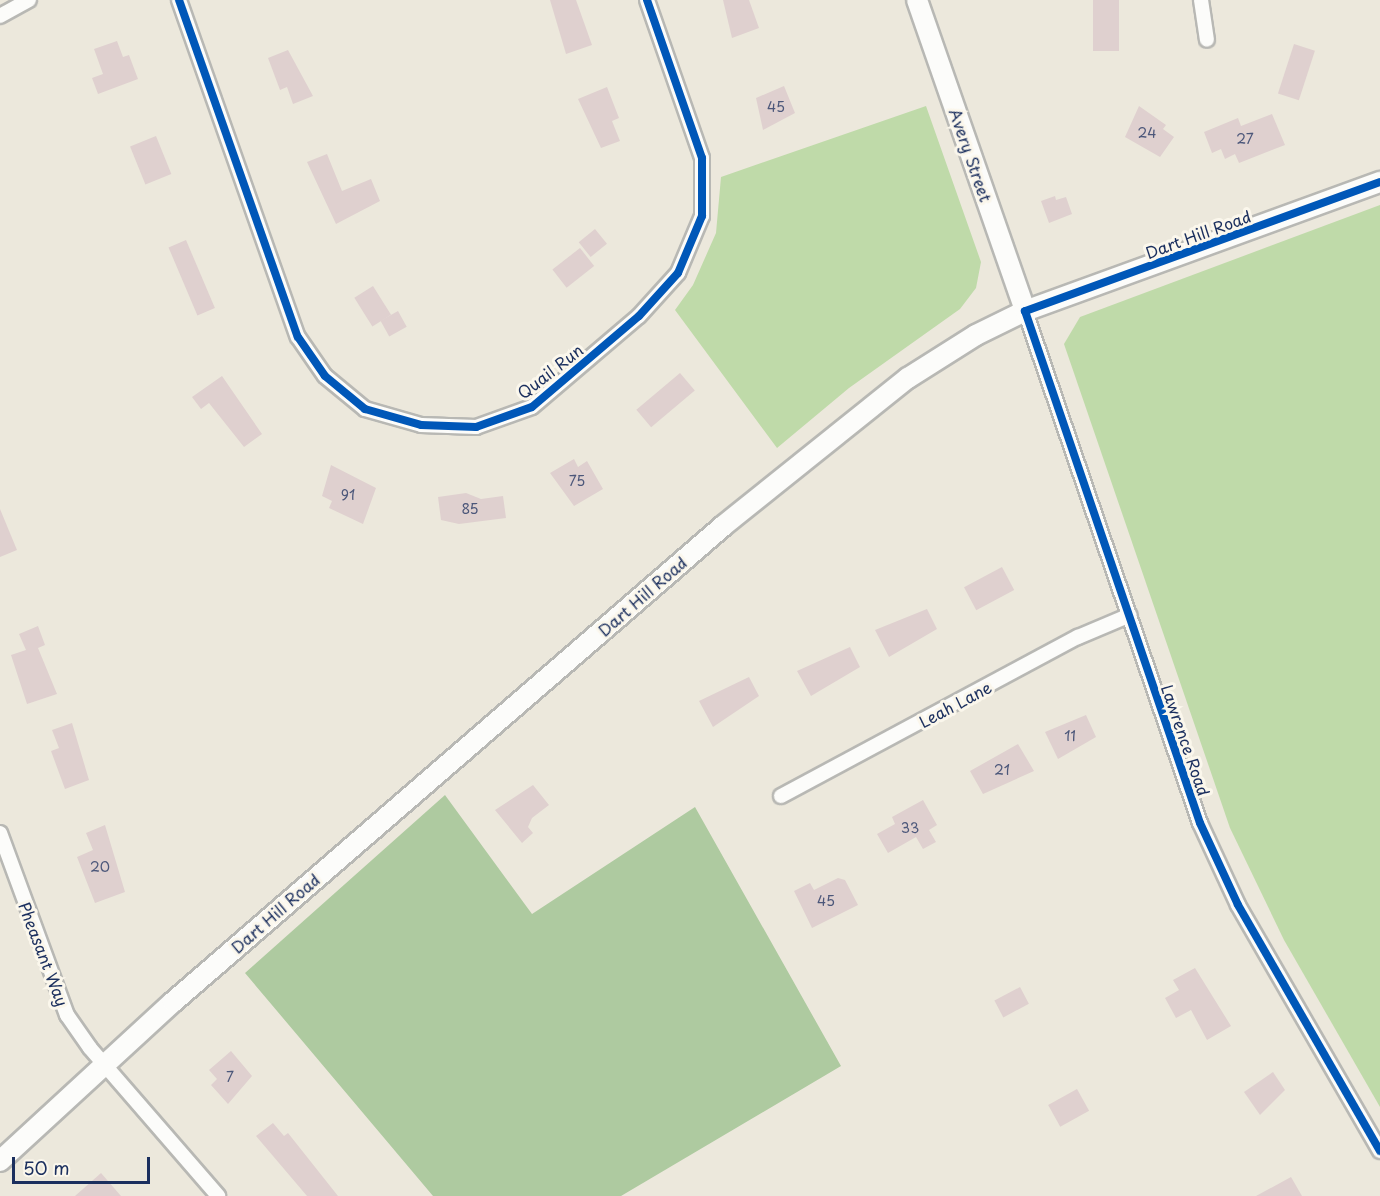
<!DOCTYPE html>
<style>
body{margin:0}
#map{position:relative;width:1380px;height:1196px;overflow:hidden;background:#ece8dc;font-family:"Playpen Sans",sans-serif}
div>[style]{position:absolute}
[style*='--x']{left:calc(var(--x)*1px);top:calc(var(--y)*1px);width:calc(var(--w)*1px);rotate:calc(var(--a)*1deg)}
.green>*{inset:0;background:#bfdaa9}
.forest>*{inset:0;background:#aecaa0}
.building>*{inset:0;background:#dfd0cf;transform-origin:0 0}
.roads{filter:drop-shadow(2px 0 #b8b8b4) drop-shadow(-2px 0 #b8b8b4) drop-shadow(0 2px #b8b8b4) drop-shadow(0 -2px #b8b8b4)}
.street>*{height:14px;margin:-7px;padding:0 7px;transform-origin:7px;border-radius:7px;background:#fcfcfa}
.secondary>*{height:20px;margin:-10px;padding:0 10px;transform-origin:10px;border-radius:10px;background:#fcfcfa}
.cycleway>*{height:8px;margin:-4px;padding:0 4px;transform-origin:4px;border-radius:4px;background:#0057b8}
span{translate:-50% -50%;white-space:nowrap;text-align:center;line-height:1.15;-webkit-text-stroke:6px #fbf7ec;paint-order:stroke}
.number-label{font-size:14px;color:#4c577a}
.number-label span{-webkit-text-stroke-width:0}
.street-label{font-size:16px;color:#1b2f5e}
.scale{position:absolute;left:12px;top:1157px;width:138px;height:27px;box-sizing:border-box;border:3px solid #1b2f5e;border-top:0;padding-left:8px;font-size:18px;line-height:21px;white-space:nowrap;color:#1b2f5e;-webkit-text-stroke:4px #fbf7ec;paint-order:stroke}
</style>
<div id="map">
<div class="green">
<i style="clip-path:polygon(926px 106px,981px 262px,976px 288px,960px 309px,849px 388px,777px 448px,675px 310px,693px 285px,716px 233px,721px 177px)"></i>
<i style="clip-path:polygon(1380px 205px,1380px 1107px,1284px 940px,1230px 828px,1064px 344px,1080px 317px)"></i>
</div>
<div class="forest">
<i style="clip-path:polygon(445px 795px,532px 914px,695px 807px,841px 1066px,621px 1196px,433px 1196px,245px 973px)"></i>
</div>
<div class="building">
<i style="clip-path:polygon(550px 0,576px 0,592px 45px,566px 54px)"></i>
<i style="clip-path:polygon(723px 0,749px 0,759px 28px,732px 38px)"></i>
<i style="left:1093px;top:0;width:26px;height:51px"></i>
<i style="clip-path:polygon(117px 41px,123px 57px,129px 55px,138px 79px,98px 94px,92px 78px,103px 74px,94px 49px)"></i>
<i style="left:1294px;top:44px;width:22px;height:52px;rotate:18deg"></i>
<i style="clip-path:polygon(288px 50px,313px 96px,293px 104px,287px 87px,280px 90px,268px 58px)"></i>
<i style="clip-path:polygon(784px 86px,795px 113px,763px 130px,756px 98px)"></i>
<i style="clip-path:polygon(607px 87px,619px 118px,612px 121px,620px 141px,601px 148px,578px 99px)"></i>
<i style="clip-path:polygon(1139px 106px,1166px 125px,1163px 129px,1174px 137px,1160px 157px,1125px 137px)"></i>
<i style="clip-path:polygon(1272px 114px,1285px 145px,1239px 163px,1235px 154px,1225px 159px,1221px 149px,1212px 153px,1204px 132px,1238px 118px,1241px 126px)"></i>
<i style="left:156px;top:136px;width:41px;height:28px;rotate:68deg"></i>
<i style="clip-path:polygon(327px 154px,342px 191px,371px 179px,380px 201px,336px 224px,307px 162px)"></i>
<i style="clip-path:polygon(1055px 196px,1056px 200px,1066px 197px,1072px 214px,1049px 223px,1041px 201px)"></i>
<i style="left:595px;top:229px;width:19px;height:21px;rotate:51deg"></i>
<i style="left:186px;top:240px;width:74px;height:19px;rotate:67deg"></i>
<i style="left:580px;top:248px;width:23px;height:35px;rotate:52deg"></i>
<i style="left:373px;top:286px;width:34px;height:22px;rotate:58deg"></i>
<i style="left:398px;top:311px;width:18px;height:20px;rotate:61deg"></i>
<i style="left:680px;top:373px;width:23px;height:57px;rotate:50deg"></i>
<i style="clip-path:polygon(222px 376px,262px 434px,244px 447px,209px 403px,201px 409px,192px 397px)"></i>
<i style="clip-path:polygon(574px 459px,578px 467px,587px 461px,603px 489px,574px 506px,550px 473px)"></i>
<i style="clip-path:polygon(331px 465px,376px 488px,363px 524px,329px 508px,332px 501px,322px 496px)"></i>
<i style="clip-path:polygon(466px 493px,481px 499px,503px 496px,506px 518px,459px 524px,441px 520px,438px 497px)"></i>
<i style="clip-path:polygon(0 509px,17px 550px,0 557px)"></i>
<i style="left:1002px;top:567px;width:26px;height:43px;rotate:62deg"></i>
<i style="clip-path:polygon(927px 609px,937px 629px,889px 657px,875px 630px)"></i>
<i style="clip-path:polygon(38px 626px,45px 645px,38px 648px,57px 694px,27px 704px,11px 655px,26px 650px,19px 634px)"></i>
<i style="clip-path:polygon(850px 647px,860px 667px,811px 696px,797px 671px)"></i>
<i style="clip-path:polygon(749px 677px,759px 696px,713px 727px,699px 701px)"></i>
<i style="clip-path:polygon(1086px 715px,1096px 737px,1058px 759px,1045px 732px)"></i>
<i style="clip-path:polygon(72px 723px,89px 780px,65px 789px,51px 751px,59px 748px,52px 730px)"></i>
<i style="clip-path:polygon(1018px 744px,1034px 771px,983px 794px,970px 771px)"></i>
<i style="clip-path:polygon(533px 785px,549px 805px,532px 818px,528px 827px,533px 833px,522px 843px,495px 810px)"></i>
<i style="clip-path:polygon(923px 800px,937px 825px,929px 830px,936px 842px,923px 849px,916px 837px,888px 853px,877px 834px,895px 824px,892px 817px)"></i>
<i style="clip-path:polygon(105px 825px,125px 892px,95px 903px,77px 857px,93px 850px,86px 833px)"></i>
<i style="clip-path:polygon(838px 878px,845px 880px,858px 905px,812px 928px,794px 891px,810px 883px,814px 890px)"></i>
<i style="clip-path:polygon(1195px 968px,1231px 1026px,1207px 1040px,1191px 1010px,1176px 1018px,1165px 998px,1179px 990px,1173px 980px)"></i>
<i style="left:1020px;top:987px;width:19px;height:29px;rotate:62deg"></i>
<i style="clip-path:polygon(231px 1051px,252px 1076px,228px 1104px,211px 1085px,217px 1079px,209px 1070px)"></i>
<i style="clip-path:polygon(1273px 1072px,1285px 1090px,1260px 1115px,1244px 1092px)"></i>
<i style="left:1077px;top:1089px;width:25px;height:33px;rotate:61deg"></i>
<i style="clip-path:polygon(273px 1123px,284px 1136px,288px 1133px,338px 1196px,307px 1196px,256px 1136px)"></i>
<i style="clip-path:polygon(101px 1173px,121px 1196px,75px 1196px)"></i>
<i style="clip-path:polygon(1291px 1177px,1302px 1196px,1256px 1196px)"></i>
</div>
<div class="roads">
<div class="street">
<i style="--x:179;--y:0;--w:357;--a:70.6"></i>
<i style="--x:298;--y:337;--w:47;--a:55.3"></i>
<i style="--x:325;--y:376;--w:52;--a:39.5"></i>
<i style="--x:365;--y:409;--w:58;--a:15.9"></i>
<i style="--x:421;--y:425;--w:55;--a:2.1"></i>
<i style="--x:476;--y:427;--w:59;--a:-19.7"></i>
<i style="--x:532;--y:407;--w:140;--a:-40.4"></i>
<i style="--x:639;--y:316;--w:58;--a:-47.8"></i>
<i style="--x:678;--y:273;--w:62;--a:-67.2"></i>
<i style="--x:702;--y:216;--w:58;--a:-90"></i>
<i style="--x:702;--y:158;--w:167;--a:-109.2"></i>
<i style="--x:1201;--y:0;--w:40;--a:81.5"></i>
<i style="--x:0;--y:16;--w:33;--a:-29"></i>
<i style="--x:1025;--y:311;--w:541;--a:71.13"></i>
<i style="--x:1200;--y:823;--w:90;--a:65.1"></i>
<i style="--x:1238;--y:905;--w:284;--a:60"></i>
<i style="--x:781;--y:796;--w:337;--a:-28.2"></i>
<i style="--x:1078;--y:637;--w:56;--a:-22.9"></i>
<i style="--x:0;--y:833;--w:194;--a:69.8"></i>
<i style="--x:67;--y:1015;--w:40;--a:55.1"></i>
<i style="--x:90;--y:1048;--w:196;--a:49.1"></i>
</div>
<div class="secondary">
<i style="--x:917;--y:0;--w:329;--a:70.8"></i>
<i style="--x:0;--y:1161;--w:235;--a:-42.6"></i>
<i style="--x:173;--y:1002;--w:727;--a:-40.87"></i>
<i style="--x:723;--y:526;--w:237;--a:-38.7"></i>
<i style="--x:908;--y:378;--w:80;--a:-32.3"></i>
<i style="--x:976;--y:335;--w:55;--a:-26.1"></i>
<i style="--x:1025;--y:311;--w:378;--a:-20"></i>
</div>
</div>
<div class="cycleway">
<i style="--x:179;--y:0;--w:357;--a:70.6"></i>
<i style="--x:298;--y:337;--w:47;--a:55.3"></i>
<i style="--x:325;--y:376;--w:52;--a:39.5"></i>
<i style="--x:365;--y:409;--w:58;--a:15.9"></i>
<i style="--x:421;--y:425;--w:55;--a:2.1"></i>
<i style="--x:476;--y:427;--w:59;--a:-19.7"></i>
<i style="--x:532;--y:407;--w:140;--a:-40.4"></i>
<i style="--x:639;--y:316;--w:58;--a:-47.8"></i>
<i style="--x:678;--y:273;--w:62;--a:-67.2"></i>
<i style="--x:702;--y:216;--w:58;--a:-90"></i>
<i style="--x:702;--y:158;--w:167;--a:-109.2"></i>
<i style="--x:1380;--y:182;--w:378;--a:160"></i>
<i style="--x:1025;--y:311;--w:541;--a:71.13"></i>
<i style="--x:1200;--y:823;--w:90;--a:65.1"></i>
<i style="--x:1238;--y:905;--w:284;--a:60"></i>
</div>
<div class="number-label">
<span style="left:776px;top:107px">45</span>
<span style="left:1147px;top:133px">24</span>
<span style="left:1245px;top:139px">27</span>
<span style="left:577px;top:481px">75</span>
<span style="left:348px;top:495px">91</span>
<span style="left:470px;top:509px">85</span>
<span style="left:1070px;top:736px">11</span>
<span style="left:1002px;top:770px">21</span>
<span style="left:910px;top:828px">33</span>
<span style="left:100px;top:867px">20</span>
<span style="left:826px;top:901px">45</span>
<span style="left:230px;top:1077px">7</span>
</div>
<div class="street-label">
<span style="left:971px;top:155px;rotate:71deg">Avery Street</span>
<span style="left:1198px;top:234px;rotate:-20deg">Dart Hill Road</span>
<span style="left:550px;top:371px;rotate:-38deg">Quail Run</span>
<span style="left:642px;top:596px;rotate:-41deg">Dart Hill Road</span>
<span style="left:955px;top:704px;rotate:-28deg">Leah Lane</span>
<span style="left:1186px;top:740px;rotate:71deg">Lawrence Road</span>
<span style="left:275px;top:913px;rotate:-41deg">Dart Hill Road</span>
<span style="left:44px;top:954px;rotate:69deg">Pheasant Way</span>
</div>
<div class="scale">50 m</div>
</div>
